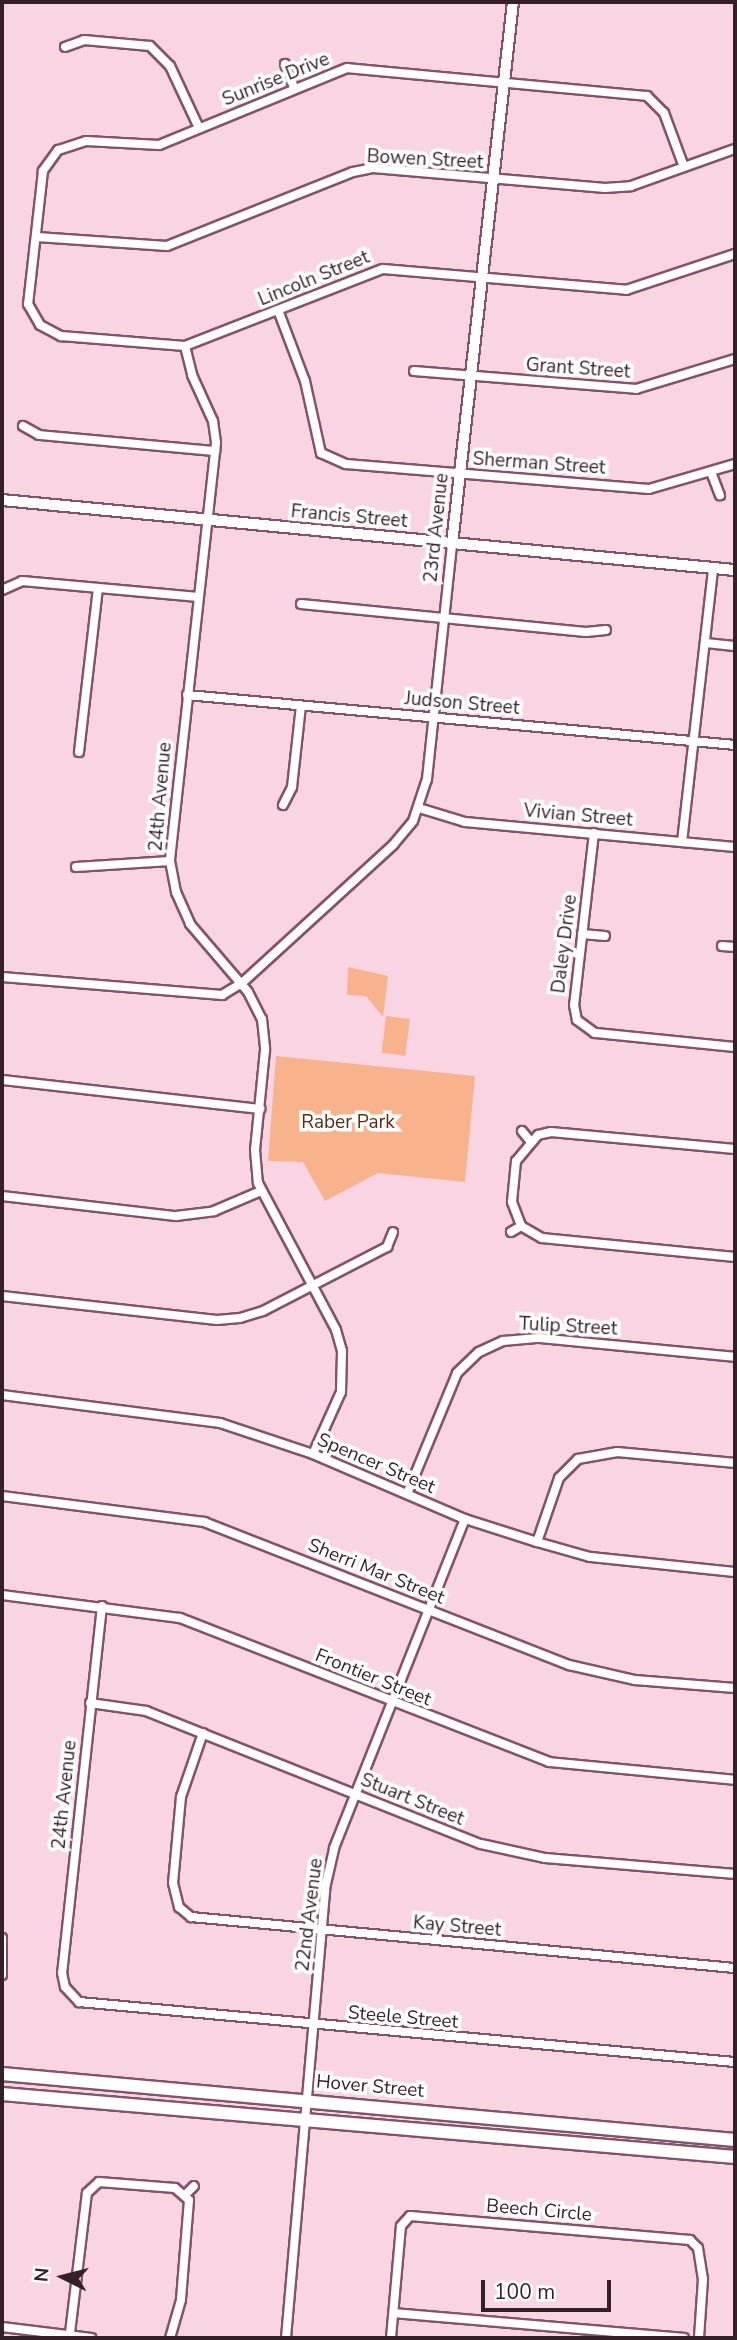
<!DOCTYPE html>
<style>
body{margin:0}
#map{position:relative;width:737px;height:2340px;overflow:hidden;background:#f9d5e4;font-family:"Nunito Sans",sans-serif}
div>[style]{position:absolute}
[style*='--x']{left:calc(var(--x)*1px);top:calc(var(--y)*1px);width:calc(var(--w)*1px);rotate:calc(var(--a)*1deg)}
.green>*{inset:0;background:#f8b28c;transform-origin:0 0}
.roads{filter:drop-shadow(2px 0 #84526a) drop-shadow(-2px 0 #84526a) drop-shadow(0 2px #84526a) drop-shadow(0 -2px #84526a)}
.minor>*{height:8px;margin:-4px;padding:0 4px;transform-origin:4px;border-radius:4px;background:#fff}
.tertiary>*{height:10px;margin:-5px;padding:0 5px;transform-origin:5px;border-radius:5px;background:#fff}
.secondary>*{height:12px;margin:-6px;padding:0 6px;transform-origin:6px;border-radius:6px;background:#fff}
span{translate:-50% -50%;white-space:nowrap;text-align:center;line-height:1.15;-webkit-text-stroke:7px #fff;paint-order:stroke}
.street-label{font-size:19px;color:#351f29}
.park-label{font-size:19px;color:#5b2c0d}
.frame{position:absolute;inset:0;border:4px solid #351f29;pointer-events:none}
.north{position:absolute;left:28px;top:2242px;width:70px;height:70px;-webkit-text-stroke:5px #fff;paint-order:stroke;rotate:276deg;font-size:19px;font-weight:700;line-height:28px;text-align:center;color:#351f29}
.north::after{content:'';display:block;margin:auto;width:24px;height:32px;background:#351f29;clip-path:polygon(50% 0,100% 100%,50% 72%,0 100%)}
.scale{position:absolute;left:481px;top:2280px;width:130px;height:32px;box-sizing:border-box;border:4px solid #351f29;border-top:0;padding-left:9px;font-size:21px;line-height:24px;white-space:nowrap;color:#351f29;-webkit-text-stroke:5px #fff;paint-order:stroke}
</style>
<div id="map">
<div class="green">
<i style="clip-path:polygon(348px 967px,388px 976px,383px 1017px,366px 996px,347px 995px)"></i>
<i style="left:386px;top:1016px;width:24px;height:37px;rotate:7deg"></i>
<i style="clip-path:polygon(276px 1056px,475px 1076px,465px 1182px,378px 1173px,325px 1201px,303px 1162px,268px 1161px)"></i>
</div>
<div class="roads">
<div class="minor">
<i style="--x:65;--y:47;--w:20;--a:-20"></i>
<i style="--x:84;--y:40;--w:66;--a:5.2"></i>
<i style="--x:150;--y:46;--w:28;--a:45"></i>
<i style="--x:170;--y:66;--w:68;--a:64.9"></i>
<i style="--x:285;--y:64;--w:25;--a:69"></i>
<i style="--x:684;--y:167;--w:58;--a:-110.3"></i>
<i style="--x:664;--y:113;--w:24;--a:-135"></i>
<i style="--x:647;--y:96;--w:301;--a:-174.7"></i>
<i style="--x:347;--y:68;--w:203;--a:157.7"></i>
<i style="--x:159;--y:145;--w:73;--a:-176.9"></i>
<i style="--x:86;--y:141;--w:29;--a:162"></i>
<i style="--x:58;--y:150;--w:26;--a:126"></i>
<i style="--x:43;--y:171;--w:134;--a:96.4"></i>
<i style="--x:28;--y:304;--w:24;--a:60"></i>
<i style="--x:40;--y:325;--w:24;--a:28"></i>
<i style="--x:61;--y:336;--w:124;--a:4.6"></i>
<i style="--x:185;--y:346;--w:212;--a:-21.3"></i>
<i style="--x:383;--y:269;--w:244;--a:4.9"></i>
<i style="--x:626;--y:290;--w:115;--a:-18.3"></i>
<i style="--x:37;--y:237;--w:130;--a:4"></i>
<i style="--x:167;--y:246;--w:200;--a:-21.7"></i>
<i style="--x:353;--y:172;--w:20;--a:-11"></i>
<i style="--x:373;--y:168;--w:233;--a:4.9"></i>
<i style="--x:605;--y:188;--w:26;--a:-4"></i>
<i style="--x:631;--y:186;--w:110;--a:-19.6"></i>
<i style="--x:278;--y:310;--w:76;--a:69.2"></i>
<i style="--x:305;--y:381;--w:74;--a:77.5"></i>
<i style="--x:321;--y:453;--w:27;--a:24"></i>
<i style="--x:346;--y:464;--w:304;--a:4.7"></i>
<i style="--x:649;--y:489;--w:90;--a:-16.2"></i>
<i style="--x:185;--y:346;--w:30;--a:76"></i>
<i style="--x:192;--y:375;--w:51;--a:65.5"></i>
<i style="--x:213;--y:421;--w:22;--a:82"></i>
<i style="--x:216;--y:443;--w:421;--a:96.3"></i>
<i style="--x:170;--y:861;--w:32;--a:79"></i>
<i style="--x:176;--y:892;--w:35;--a:66"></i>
<i style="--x:190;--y:924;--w:89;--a:49.5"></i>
<i style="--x:248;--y:992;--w:30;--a:63"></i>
<i style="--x:262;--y:1019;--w:31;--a:84"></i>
<i style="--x:265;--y:1050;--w:100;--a:95.7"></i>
<i style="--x:255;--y:1150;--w:33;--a:85"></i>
<i style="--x:258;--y:1183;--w:166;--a:62"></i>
<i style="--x:336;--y:1330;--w:22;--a:74"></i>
<i style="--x:342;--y:1351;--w:41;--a:91.4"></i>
<i style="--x:341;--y:1392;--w:68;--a:114.3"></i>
<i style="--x:414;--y:371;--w:223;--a:4.6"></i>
<i style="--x:636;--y:389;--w:103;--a:-16.9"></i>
<i style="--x:23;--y:426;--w:18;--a:29"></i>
<i style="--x:39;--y:435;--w:177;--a:5.2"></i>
<i style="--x:711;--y:472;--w:25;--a:69"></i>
<i style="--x:2;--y:590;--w:22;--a:-24"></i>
<i style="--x:22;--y:581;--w:177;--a:5.2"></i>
<i style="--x:301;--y:604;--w:286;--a:5.6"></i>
<i style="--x:586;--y:632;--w:20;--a:-6"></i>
<i style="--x:705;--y:643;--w:30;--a:6"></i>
<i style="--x:187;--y:695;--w:550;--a:5.21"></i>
<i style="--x:79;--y:752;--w:165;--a:-83.4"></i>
<i style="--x:283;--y:805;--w:20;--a:-63"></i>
<i style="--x:292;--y:787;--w:82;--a:-83.7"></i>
<i style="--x:419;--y:808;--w:48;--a:16.9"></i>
<i style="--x:465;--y:822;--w:271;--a:5.3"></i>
<i style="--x:594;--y:833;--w:173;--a:96.6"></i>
<i style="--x:574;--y:1005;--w:15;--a:79"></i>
<i style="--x:577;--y:1020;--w:22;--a:36"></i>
<i style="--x:595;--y:1033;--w:141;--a:5.7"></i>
<i style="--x:682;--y:842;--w:276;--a:-83.5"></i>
<i style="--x:76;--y:867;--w:94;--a:-3.7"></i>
<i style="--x:582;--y:934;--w:23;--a:5"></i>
<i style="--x:722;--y:946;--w:13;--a:4"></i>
<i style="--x:2;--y:977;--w:221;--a:4.7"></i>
<i style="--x:222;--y:995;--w:23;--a:-31"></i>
<i style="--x:242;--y:983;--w:205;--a:-42.4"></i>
<i style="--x:393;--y:845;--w:31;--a:-50"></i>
<i style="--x:413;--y:821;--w:44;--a:-71.6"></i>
<i style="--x:427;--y:779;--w:236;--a:-83.9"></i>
<i style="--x:2;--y:1080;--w:260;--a:6.4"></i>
<i style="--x:522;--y:1131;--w:13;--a:51"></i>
<i style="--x:735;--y:1149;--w:185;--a:-174.7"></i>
<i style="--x:551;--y:1132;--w:13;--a:167"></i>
<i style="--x:538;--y:1135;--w:34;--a:130"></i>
<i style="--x:516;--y:1161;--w:41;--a:95.6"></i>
<i style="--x:512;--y:1202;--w:26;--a:69"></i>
<i style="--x:521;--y:1226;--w:24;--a:30"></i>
<i style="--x:542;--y:1238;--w:194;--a:5.6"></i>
<i style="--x:2;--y:1196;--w:175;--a:6.6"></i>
<i style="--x:176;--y:1216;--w:38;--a:-7"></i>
<i style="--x:214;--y:1211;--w:51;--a:-23.1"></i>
<i style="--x:511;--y:1232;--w:12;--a:-31"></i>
<i style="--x:2;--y:1296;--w:216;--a:6.4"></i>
<i style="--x:217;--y:1320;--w:23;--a:-5"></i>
<i style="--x:240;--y:1318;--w:24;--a:-17"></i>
<i style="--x:263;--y:1311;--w:140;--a:-27.3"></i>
<i style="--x:387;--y:1247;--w:16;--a:-68"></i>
<i style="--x:2;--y:1395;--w:220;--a:7.3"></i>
<i style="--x:220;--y:1423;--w:98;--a:18.4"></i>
<i style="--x:313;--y:1454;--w:165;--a:23.2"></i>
<i style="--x:465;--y:1519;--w:76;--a:17.7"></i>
<i style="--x:537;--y:1542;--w:55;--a:15.8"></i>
<i style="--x:590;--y:1557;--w:146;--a:5.9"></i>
<i style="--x:407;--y:1494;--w:131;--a:-67.5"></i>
<i style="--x:457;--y:1373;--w:30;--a:-44"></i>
<i style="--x:479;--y:1352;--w:26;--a:-25"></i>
<i style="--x:503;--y:1341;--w:36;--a:-5"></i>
<i style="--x:539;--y:1338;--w:197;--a:5.5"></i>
<i style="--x:2;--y:1496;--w:204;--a:7.3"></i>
<i style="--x:204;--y:1522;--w:392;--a:21.4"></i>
<i style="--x:569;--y:1665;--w:68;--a:12.8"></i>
<i style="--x:635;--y:1680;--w:100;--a:4.6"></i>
<i style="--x:537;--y:1542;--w:68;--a:-71"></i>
<i style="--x:559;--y:1478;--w:27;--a:-45"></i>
<i style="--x:578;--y:1459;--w:40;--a:-10"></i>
<i style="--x:617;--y:1452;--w:119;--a:5.3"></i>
<i style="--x:2;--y:1595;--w:179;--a:7.4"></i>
<i style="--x:180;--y:1618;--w:396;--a:21.3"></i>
<i style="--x:549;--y:1762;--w:187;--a:5.5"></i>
<i style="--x:102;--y:1606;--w:369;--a:96.2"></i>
<i style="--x:62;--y:1973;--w:14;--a:78"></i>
<i style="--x:65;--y:1987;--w:21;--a:47"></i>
<i style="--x:79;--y:2002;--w:659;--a:5.23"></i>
<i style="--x:90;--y:1703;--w:57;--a:8.1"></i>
<i style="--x:146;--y:1711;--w:360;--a:21.7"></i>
<i style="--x:481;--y:1844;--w:66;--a:12.3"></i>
<i style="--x:545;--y:1858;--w:191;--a:4.8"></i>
<i style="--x:203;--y:1733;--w:68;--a:109"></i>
<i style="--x:181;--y:1797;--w:86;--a:95.3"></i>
<i style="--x:173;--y:1883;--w:25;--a:76"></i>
<i style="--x:179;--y:1907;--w:16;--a:40"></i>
<i style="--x:191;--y:1917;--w:546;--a:5.36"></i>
<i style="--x:2;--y:1938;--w:37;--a:90"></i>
<i style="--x:186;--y:2194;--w:11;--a:-45"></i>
<i style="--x:394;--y:2313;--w:291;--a:4.9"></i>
<i style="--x:2;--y:2327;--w:90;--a:7"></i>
<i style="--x:70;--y:2333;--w:141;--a:-83.1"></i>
<i style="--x:87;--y:2193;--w:16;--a:-43"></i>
<i style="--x:99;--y:2182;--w:76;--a:4.5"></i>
<i style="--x:175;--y:2188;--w:18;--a:41"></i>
<i style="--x:189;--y:2200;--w:100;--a:94.6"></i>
<i style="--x:181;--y:2300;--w:40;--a:106"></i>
<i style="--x:286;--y:2338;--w:456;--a:-85"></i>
<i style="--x:326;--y:1884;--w:37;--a:-77"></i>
<i style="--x:334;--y:1848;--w:354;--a:-68.3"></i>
<i style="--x:391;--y:2338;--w:112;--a:-84.9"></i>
<i style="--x:401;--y:2226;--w:13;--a:-48"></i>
<i style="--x:410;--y:2216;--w:281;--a:4.9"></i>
<i style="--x:690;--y:2240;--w:11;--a:45"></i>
<i style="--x:698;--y:2248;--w:31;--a:81"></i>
<i style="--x:703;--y:2279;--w:59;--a:93.9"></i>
</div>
<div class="tertiary">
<i style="--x:2;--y:500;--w:736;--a:5.46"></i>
<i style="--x:452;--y:544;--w:545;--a:-83.58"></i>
</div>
<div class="secondary">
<i style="--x:2;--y:2074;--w:736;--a:5.15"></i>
<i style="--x:2;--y:2094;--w:736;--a:4.91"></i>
</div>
</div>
<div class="street-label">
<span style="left:276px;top:80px;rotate:-22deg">Sunrise Drive</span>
<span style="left:425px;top:160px;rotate:3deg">Bowen Street</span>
<span style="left:314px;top:279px;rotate:-22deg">Lincoln Street</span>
<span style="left:578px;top:369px;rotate:4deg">Grant Street</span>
<span style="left:539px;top:464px;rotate:4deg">Sherman Street</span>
<span style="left:349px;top:517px;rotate:5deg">Francis Street</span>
<span style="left:437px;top:528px;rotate:-84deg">23rd Avenue</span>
<span style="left:462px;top:704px;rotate:5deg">Judson Street</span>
<span style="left:161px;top:797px;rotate:-85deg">24th Avenue</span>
<span style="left:578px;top:816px;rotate:5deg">Vivian Street</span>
<span style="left:565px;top:944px;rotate:-83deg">Daley Drive</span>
<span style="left:568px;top:1327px;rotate:3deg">Tulip Street</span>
<span style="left:376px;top:1464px;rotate:23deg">Spencer Street</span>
<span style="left:376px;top:1572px;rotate:22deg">Sherri Mar Street</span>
<span style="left:373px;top:1678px;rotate:22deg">Frontier Street</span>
<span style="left:65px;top:1795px;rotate:-84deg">24th Avenue</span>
<span style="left:412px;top:1800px;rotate:22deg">Stuart Street</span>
<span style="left:310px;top:1915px;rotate:-83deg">22nd Avenue</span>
<span style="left:457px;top:1927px;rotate:5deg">Kay Street</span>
<span style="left:403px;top:2018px;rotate:5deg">Steele Street</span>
<span style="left:370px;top:2087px;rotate:5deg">Hover Street</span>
<span style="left:539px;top:2211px;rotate:5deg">Beech Circle</span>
</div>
<div class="park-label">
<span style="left:348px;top:1123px">Raber Park</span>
</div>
<div class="frame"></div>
<div class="north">N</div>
<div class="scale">100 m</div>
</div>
